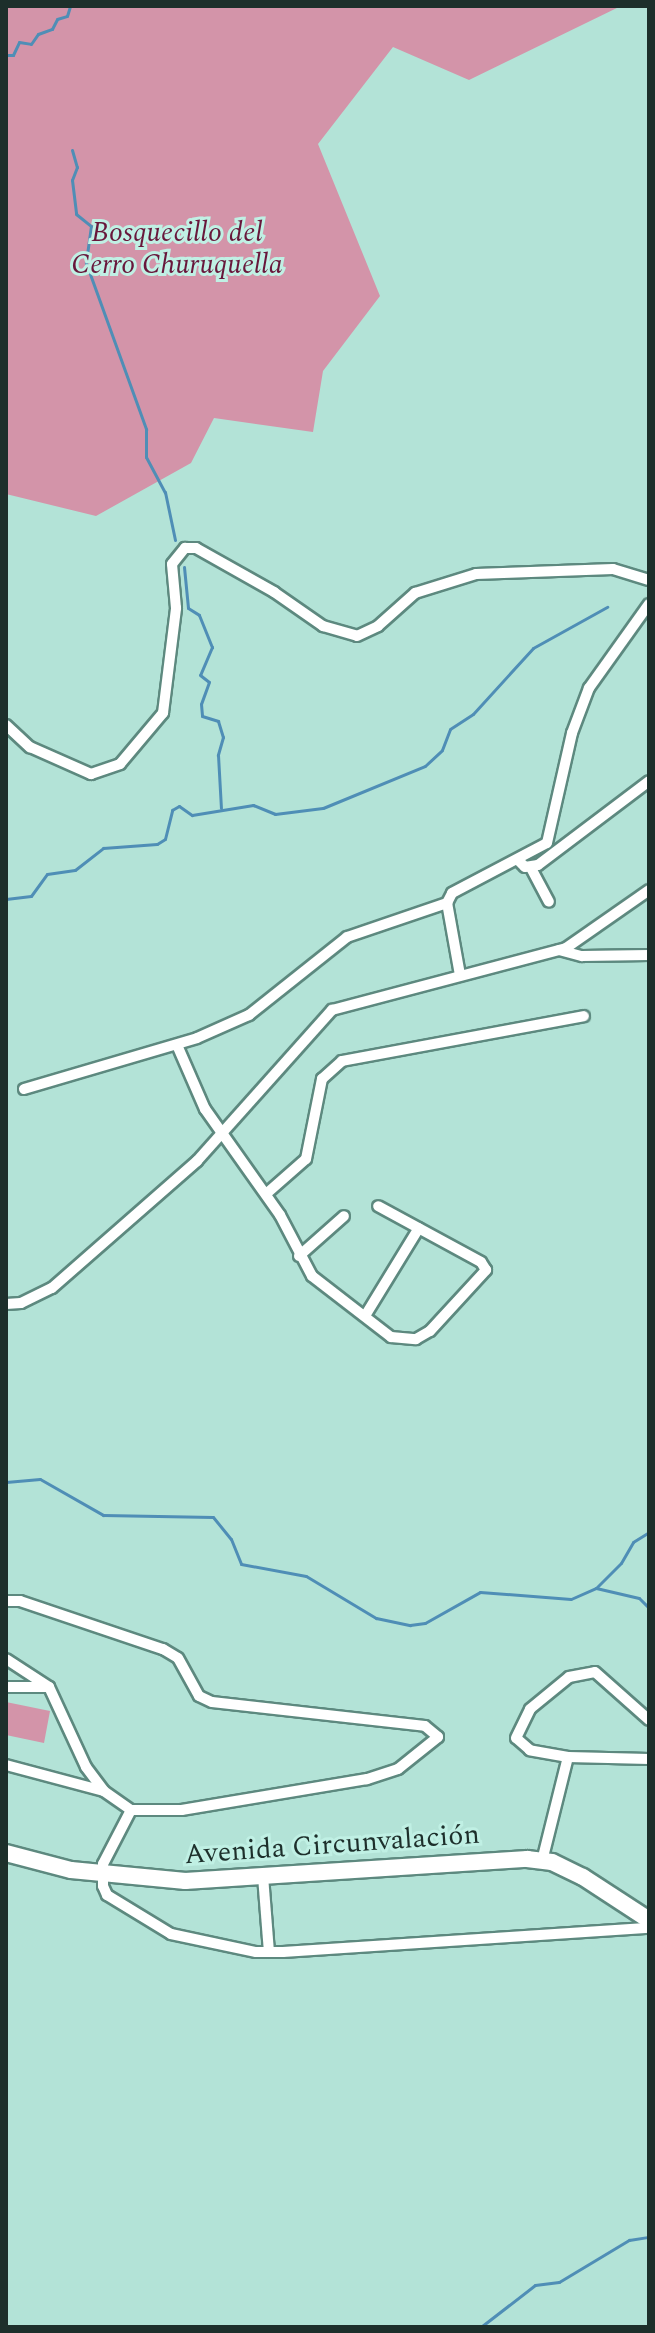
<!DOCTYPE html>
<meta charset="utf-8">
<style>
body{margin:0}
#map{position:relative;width:655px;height:2333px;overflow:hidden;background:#b3e3d7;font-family:Spectral,serif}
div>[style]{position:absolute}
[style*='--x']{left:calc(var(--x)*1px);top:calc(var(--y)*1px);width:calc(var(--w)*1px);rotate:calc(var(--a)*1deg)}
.green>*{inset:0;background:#d394a9}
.stream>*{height:3px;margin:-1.5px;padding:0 1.5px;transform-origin:1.5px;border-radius:1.5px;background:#4f8eb6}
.roads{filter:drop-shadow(2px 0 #5d897f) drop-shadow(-2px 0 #5d897f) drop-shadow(0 2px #5d897f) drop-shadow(0 -2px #5d897f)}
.minor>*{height:10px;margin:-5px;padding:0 5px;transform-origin:5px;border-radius:5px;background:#fff}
.primary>*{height:16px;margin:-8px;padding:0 8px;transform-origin:8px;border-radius:8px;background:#fff}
span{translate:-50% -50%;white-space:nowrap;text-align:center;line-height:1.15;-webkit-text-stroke:6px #c0f0e4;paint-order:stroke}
.park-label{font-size:28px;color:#68173b;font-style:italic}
.street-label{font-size:28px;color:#1d2f2b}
.frame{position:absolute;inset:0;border:8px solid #1d2f2b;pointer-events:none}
</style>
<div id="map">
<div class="green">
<i style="clip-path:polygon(6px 6px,621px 6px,469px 80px,393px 47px,318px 144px,380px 296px,323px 371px,313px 432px,214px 418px,191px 463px,96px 516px,6px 494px)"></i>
<i style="clip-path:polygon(6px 1702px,50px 1711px,44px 1743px,6px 1735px)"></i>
</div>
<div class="stream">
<i style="--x:6;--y:55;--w:7;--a:0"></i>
<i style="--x:13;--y:55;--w:14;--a:-65"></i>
<i style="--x:19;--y:42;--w:12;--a:9"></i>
<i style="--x:31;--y:44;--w:12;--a:-55"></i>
<i style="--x:38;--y:34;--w:15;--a:-20"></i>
<i style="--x:52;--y:29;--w:11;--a:-63"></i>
<i style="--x:57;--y:19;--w:10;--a:-17"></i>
<i style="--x:67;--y:16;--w:10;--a:-73"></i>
<i style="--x:72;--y:150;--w:18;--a:74"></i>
<i style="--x:77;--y:167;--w:14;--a:111"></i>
<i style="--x:72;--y:180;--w:34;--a:83"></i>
<i style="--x:76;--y:214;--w:19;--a:39"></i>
<i style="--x:91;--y:226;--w:37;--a:98"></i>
<i style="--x:86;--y:263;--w:177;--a:70.1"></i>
<i style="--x:146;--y:429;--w:28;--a:90"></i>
<i style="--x:146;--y:457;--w:40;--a:62"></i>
<i style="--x:165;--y:492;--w:49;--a:78.2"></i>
<i style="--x:184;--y:567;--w:41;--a:84.4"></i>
<i style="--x:188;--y:608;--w:13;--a:32"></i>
<i style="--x:199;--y:615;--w:35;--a:68"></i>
<i style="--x:212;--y:647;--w:30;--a:113"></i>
<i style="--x:200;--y:675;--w:11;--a:38"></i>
<i style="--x:209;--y:682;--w:23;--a:110"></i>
<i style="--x:201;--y:704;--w:12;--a:85"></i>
<i style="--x:202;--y:716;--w:17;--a:17"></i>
<i style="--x:218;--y:721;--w:17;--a:73"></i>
<i style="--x:223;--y:737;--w:19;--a:106"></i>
<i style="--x:218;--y:755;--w:53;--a:86.8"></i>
<i style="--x:6;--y:899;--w:25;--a:-7"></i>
<i style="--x:31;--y:896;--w:27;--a:-54"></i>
<i style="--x:47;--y:874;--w:28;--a:-8"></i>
<i style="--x:75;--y:870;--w:36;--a:-38"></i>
<i style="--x:103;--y:848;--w:54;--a:-4.2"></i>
<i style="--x:157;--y:844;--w:9;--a:-32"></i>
<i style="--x:165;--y:839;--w:30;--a:-76"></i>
<i style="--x:172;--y:810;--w:8;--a:-30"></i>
<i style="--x:179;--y:806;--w:16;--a:35"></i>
<i style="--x:192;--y:815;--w:62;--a:-9.3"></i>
<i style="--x:253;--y:805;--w:24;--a:22"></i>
<i style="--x:275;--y:814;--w:48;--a:-7.1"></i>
<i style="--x:323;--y:808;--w:110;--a:-22.4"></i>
<i style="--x:425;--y:766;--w:23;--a:-43"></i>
<i style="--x:442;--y:750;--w:22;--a:-69"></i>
<i style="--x:450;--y:729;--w:27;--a:-33"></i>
<i style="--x:473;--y:714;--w:89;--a:-47.7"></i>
<i style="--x:533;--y:648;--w:85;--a:-29"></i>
<i style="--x:6;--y:1482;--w:34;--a:-5"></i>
<i style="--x:40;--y:1479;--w:73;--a:29.7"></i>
<i style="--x:103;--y:1515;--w:110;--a:1"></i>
<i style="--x:213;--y:1517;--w:28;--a:51"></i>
<i style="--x:231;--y:1539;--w:27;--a:68"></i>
<i style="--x:241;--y:1564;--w:66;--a:10.5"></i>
<i style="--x:306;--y:1576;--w:82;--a:31"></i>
<i style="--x:376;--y:1618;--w:35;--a:12"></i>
<i style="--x:410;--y:1625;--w:15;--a:-8"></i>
<i style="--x:425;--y:1623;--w:63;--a:-29.4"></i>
<i style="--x:480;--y:1592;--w:91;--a:4.4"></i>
<i style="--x:571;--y:1599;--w:27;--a:-24"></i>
<i style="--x:596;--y:1588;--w:35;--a:-45"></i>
<i style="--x:621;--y:1563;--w:24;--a:-60"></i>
<i style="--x:633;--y:1542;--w:19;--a:-32"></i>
<i style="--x:596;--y:1588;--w:44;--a:13.1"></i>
<i style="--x:639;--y:1598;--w:14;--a:45"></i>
<i style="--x:462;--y:2327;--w:20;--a:-3"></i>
<i style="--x:482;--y:2326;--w:67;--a:-37.7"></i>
<i style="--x:535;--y:2285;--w:24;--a:-7"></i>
<i style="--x:559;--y:2282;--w:82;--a:-31"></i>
<i style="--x:629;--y:2240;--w:20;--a:-9"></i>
</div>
<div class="roads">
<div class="minor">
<i style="--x:6;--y:725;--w:33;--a:43"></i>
<i style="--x:30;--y:747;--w:67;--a:23.9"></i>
<i style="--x:91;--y:774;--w:31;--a:-19"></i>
<i style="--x:120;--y:764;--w:67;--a:-49.9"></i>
<i style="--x:163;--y:713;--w:106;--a:-82.9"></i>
<i style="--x:176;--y:608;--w:44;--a:-95.2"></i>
<i style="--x:172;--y:564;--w:21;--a:-51"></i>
<i style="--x:185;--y:548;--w:11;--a:0"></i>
<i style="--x:196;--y:548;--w:90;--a:29.4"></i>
<i style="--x:274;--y:592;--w:60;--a:34.8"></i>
<i style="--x:323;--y:626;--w:35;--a:16"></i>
<i style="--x:357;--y:636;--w:23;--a:-25"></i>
<i style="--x:378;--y:626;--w:50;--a:-41.7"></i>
<i style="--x:415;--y:593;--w:64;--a:-17.3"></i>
<i style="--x:476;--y:574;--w:137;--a:-2.1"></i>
<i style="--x:613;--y:569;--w:38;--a:17"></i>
<i style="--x:519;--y:861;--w:8;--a:45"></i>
<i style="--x:525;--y:867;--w:13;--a:-9"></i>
<i style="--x:538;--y:865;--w:139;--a:-37.1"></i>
<i style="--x:531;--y:868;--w:38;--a:62"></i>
<i style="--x:559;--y:950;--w:24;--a:15"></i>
<i style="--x:582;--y:956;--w:67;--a:-0.9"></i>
<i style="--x:460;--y:975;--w:73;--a:-100.2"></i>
<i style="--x:447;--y:903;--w:11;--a:-63"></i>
<i style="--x:452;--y:893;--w:107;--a:-27.8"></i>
<i style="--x:547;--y:843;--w:113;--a:-77.2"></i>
<i style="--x:572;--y:733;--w:48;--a:-69.3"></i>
<i style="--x:589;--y:688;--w:103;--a:-54.5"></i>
<i style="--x:177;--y:1045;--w:70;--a:66.4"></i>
<i style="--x:205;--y:1109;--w:130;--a:54.7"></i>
<i style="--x:280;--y:1215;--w:69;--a:62.3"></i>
<i style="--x:312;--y:1276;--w:100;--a:37.7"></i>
<i style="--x:391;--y:1337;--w:25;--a:5"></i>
<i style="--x:416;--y:1339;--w:16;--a:-30"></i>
<i style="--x:430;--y:1331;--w:83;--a:-47.4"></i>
<i style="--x:486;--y:1270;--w:9;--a:-122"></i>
<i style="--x:481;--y:1262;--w:117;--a:-151.5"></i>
<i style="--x:24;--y:1089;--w:180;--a:-16.4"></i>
<i style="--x:197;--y:1038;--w:57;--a:-23.9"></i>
<i style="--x:249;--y:1015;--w:125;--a:-38.5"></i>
<i style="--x:347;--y:937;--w:106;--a:-18.8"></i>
<i style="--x:266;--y:1194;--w:53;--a:-41.2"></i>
<i style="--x:306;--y:1159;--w:82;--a:-78.7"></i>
<i style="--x:322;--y:1079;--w:27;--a:-42"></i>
<i style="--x:342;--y:1061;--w:246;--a:-10.5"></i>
<i style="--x:299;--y:1256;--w:60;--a:-41.6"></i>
<i style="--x:6;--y:1304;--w:15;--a:-4"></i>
<i style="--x:21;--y:1303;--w:34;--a:-26"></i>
<i style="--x:52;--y:1288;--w:193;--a:-41.2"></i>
<i style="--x:197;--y:1161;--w:203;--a:-48.2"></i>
<i style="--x:332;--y:1010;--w:242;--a:-14.8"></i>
<i style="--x:566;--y:948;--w:101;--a:-34.9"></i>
<i style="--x:365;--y:1316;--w:103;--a:-58.5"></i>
<i style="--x:6;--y:1601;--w:14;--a:0"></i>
<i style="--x:20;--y:1601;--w:151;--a:18.6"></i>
<i style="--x:163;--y:1649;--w:17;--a:31"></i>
<i style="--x:178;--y:1658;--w:43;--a:61.1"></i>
<i style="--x:199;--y:1696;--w:14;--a:25"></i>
<i style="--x:212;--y:1702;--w:214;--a:6.4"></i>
<i style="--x:425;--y:1726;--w:17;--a:40"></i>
<i style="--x:438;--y:1737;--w:51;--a:141.3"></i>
<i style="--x:398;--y:1769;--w:33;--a:162"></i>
<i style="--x:367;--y:1779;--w:188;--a:170.5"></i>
<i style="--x:182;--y:1810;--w:51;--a:180"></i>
<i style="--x:131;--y:1810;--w:33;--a:-145"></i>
<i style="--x:104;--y:1791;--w:30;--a:-127"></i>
<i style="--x:86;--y:1767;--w:88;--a:-114.8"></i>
<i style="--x:49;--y:1687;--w:51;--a:-146.9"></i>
<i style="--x:6;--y:1687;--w:43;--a:0"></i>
<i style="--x:568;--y:1757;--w:39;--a:-170"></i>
<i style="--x:530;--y:1750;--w:18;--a:-139"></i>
<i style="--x:516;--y:1738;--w:32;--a:-64"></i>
<i style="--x:530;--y:1709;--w:50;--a:-39.4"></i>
<i style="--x:569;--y:1677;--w:26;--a:-11"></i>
<i style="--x:595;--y:1672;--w:72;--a:41.6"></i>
<i style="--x:6;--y:1765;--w:101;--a:14.9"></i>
<i style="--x:131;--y:1810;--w:61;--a:117.4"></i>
<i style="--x:103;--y:1864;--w:22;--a:90"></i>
<i style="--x:103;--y:1886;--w:10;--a:66"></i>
<i style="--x:107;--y:1895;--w:75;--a:31.4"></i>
<i style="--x:171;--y:1934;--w:87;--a:12"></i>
<i style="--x:256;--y:1952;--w:27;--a:0"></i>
<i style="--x:283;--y:1952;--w:367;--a:-3.8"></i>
<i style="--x:542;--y:1861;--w:107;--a:-76"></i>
<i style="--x:568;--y:1757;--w:81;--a:1.4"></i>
<i style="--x:263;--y:1876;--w:76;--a:85.5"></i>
</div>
<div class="primary">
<i style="--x:6;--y:1853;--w:67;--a:14.7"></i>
<i style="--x:71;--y:1870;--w:115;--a:5.5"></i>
<i style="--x:185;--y:1881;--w:343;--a:-3.7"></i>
<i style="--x:527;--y:1859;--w:25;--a:7"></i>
<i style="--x:552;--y:1862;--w:34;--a:26"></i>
<i style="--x:583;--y:1877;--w:79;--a:33.1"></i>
</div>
</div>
<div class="park-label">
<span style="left:177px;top:249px">Bosquecillo del<br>Cerro Churuquella</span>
</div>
<div class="street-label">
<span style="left:332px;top:1845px;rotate:-4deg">Avenida Circunvalación</span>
</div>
<div class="frame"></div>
</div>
